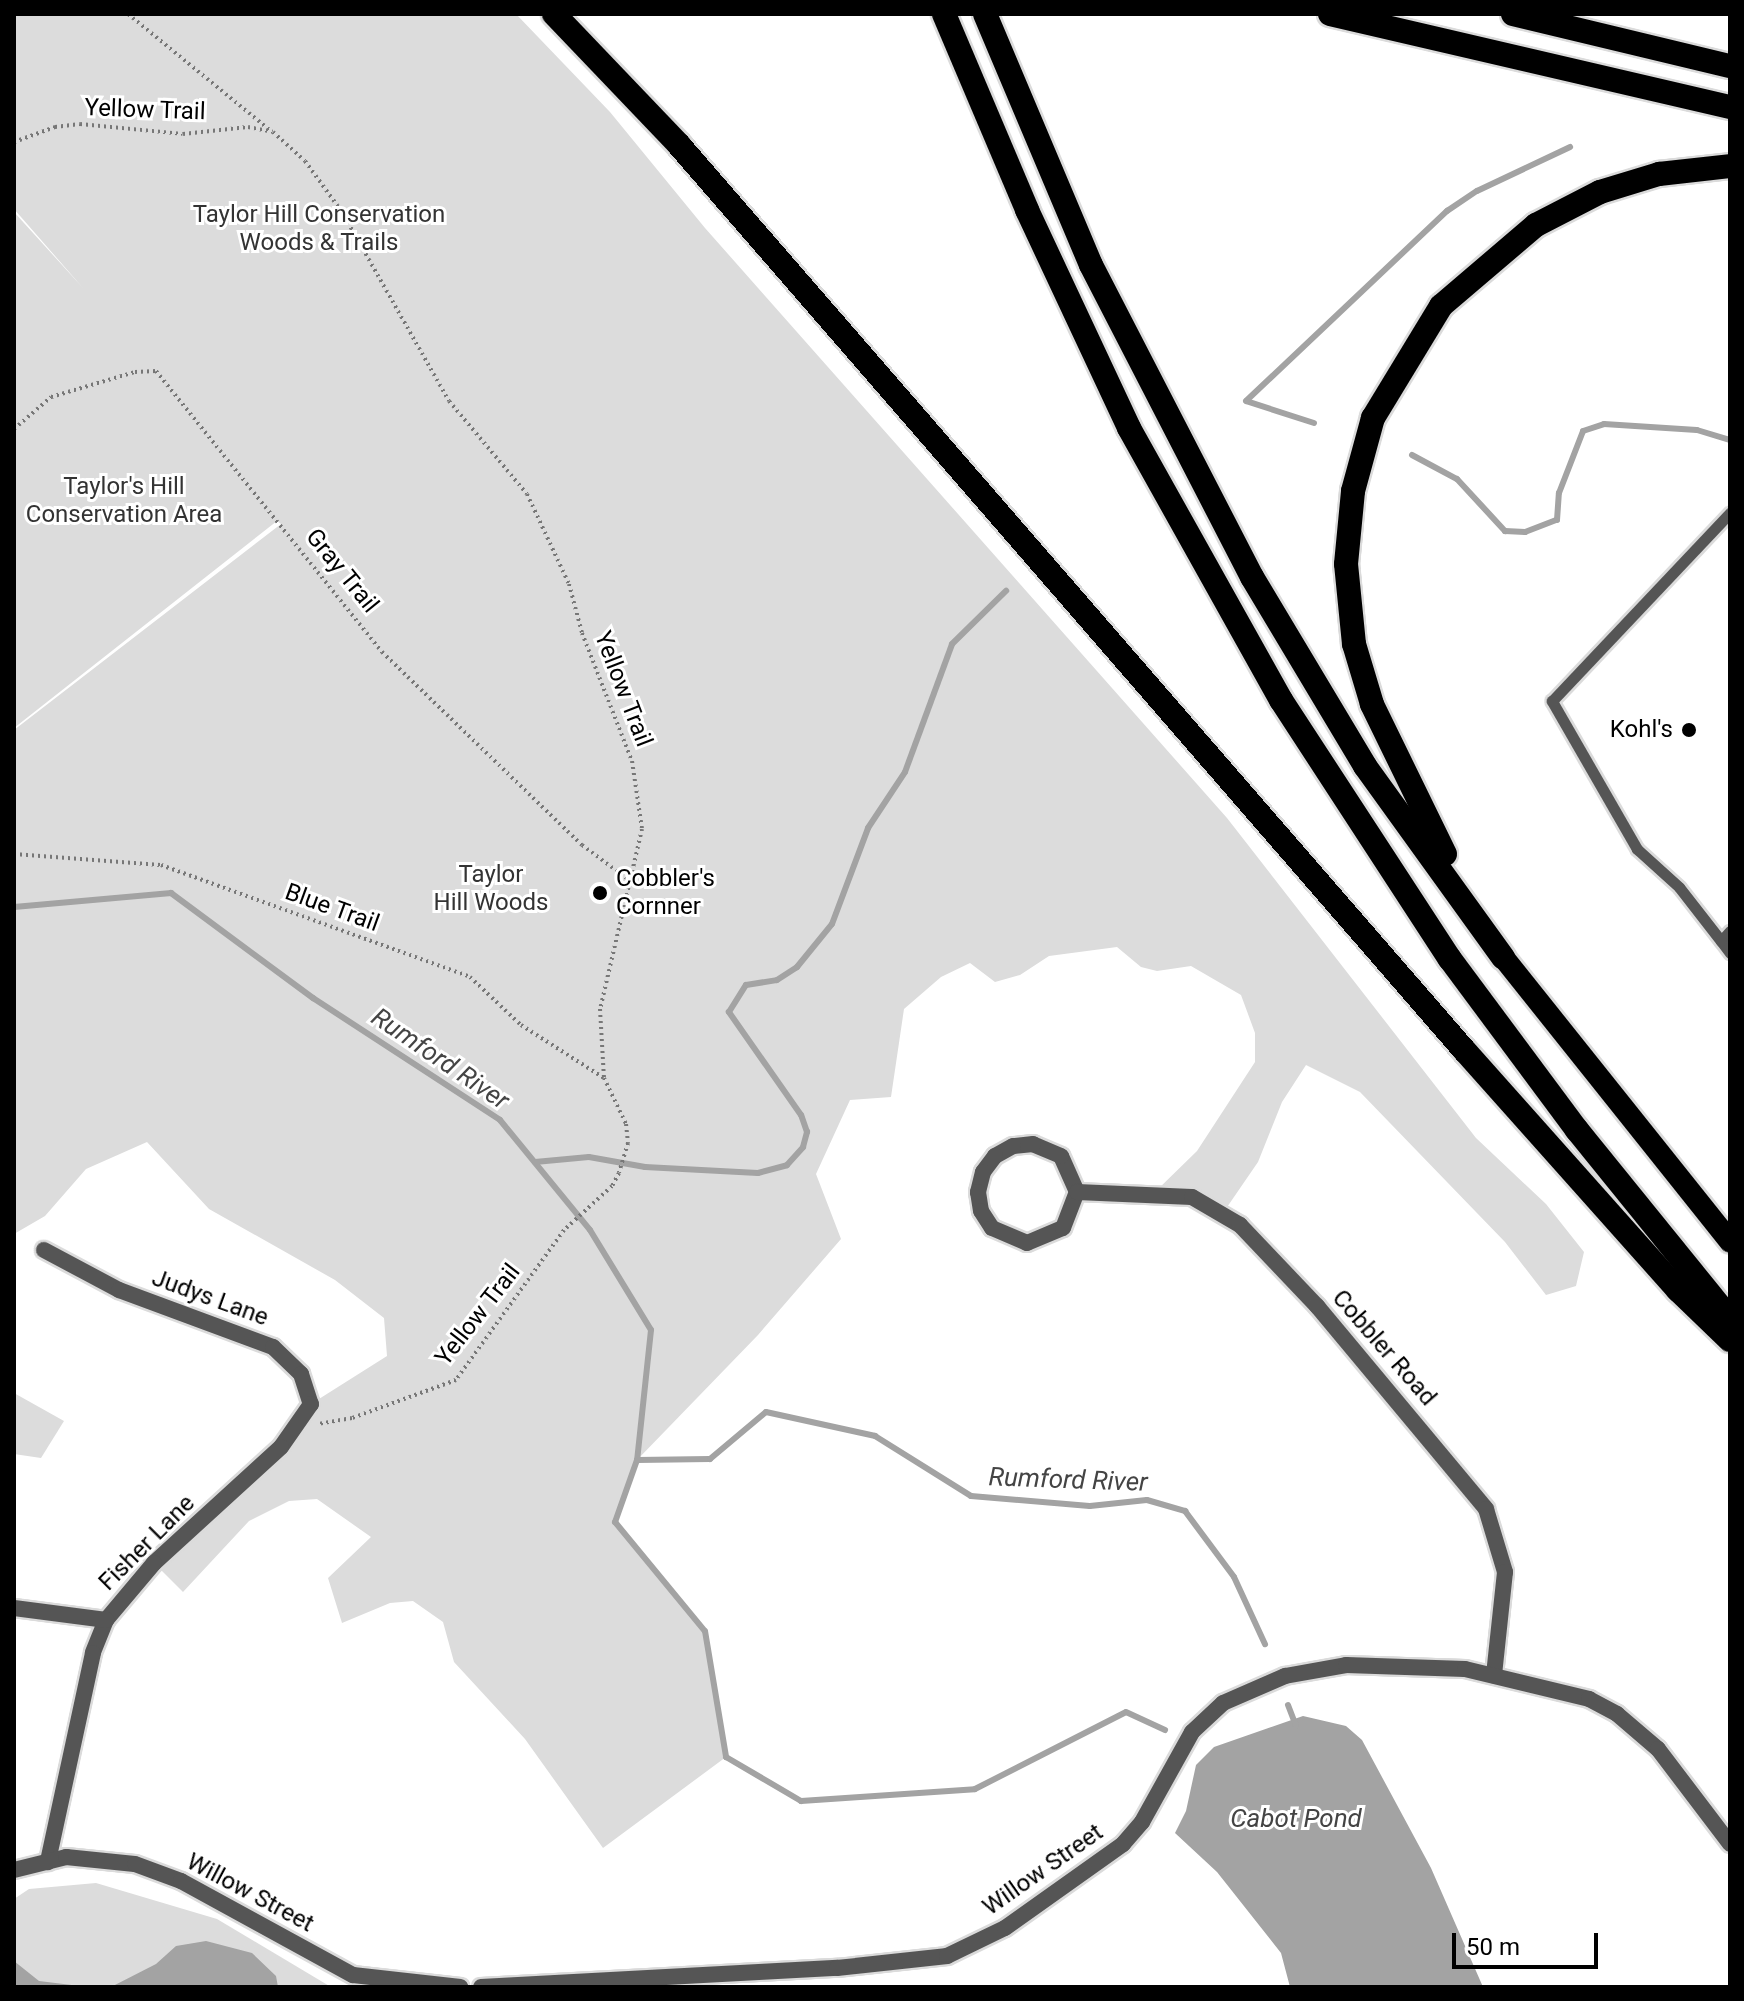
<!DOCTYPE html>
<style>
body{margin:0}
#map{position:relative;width:1744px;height:2001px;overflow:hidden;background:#fff;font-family:Roboto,sans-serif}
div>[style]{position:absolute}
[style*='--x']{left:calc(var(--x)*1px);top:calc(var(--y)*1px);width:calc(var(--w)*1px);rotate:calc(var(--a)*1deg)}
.green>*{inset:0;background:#dcdcdc}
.water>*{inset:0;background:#a3a3a3}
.stream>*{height:6px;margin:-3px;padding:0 3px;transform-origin:3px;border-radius:3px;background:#a3a3a3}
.path>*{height:4px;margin-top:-2px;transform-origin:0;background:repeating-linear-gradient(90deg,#777 0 2px,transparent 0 6px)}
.roads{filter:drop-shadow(2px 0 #dbdbdb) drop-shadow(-2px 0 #dbdbdb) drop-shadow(0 2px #dbdbdb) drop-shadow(0 -2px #dbdbdb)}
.service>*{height:11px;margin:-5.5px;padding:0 5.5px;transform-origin:5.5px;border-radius:5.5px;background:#555}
.minor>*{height:16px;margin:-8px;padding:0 8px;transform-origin:8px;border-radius:8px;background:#555}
.tertiary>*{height:16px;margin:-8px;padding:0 8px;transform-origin:8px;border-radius:8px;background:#555}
.trunk>*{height:22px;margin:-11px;padding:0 11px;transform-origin:11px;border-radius:11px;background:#000}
.motorway>*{height:24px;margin:-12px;padding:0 12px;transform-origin:12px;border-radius:12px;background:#000}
.dots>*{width:22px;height:22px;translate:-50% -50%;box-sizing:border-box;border:4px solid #fff;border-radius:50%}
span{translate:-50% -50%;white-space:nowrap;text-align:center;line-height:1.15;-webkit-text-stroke:6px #fff;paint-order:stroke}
.street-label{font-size:24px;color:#000}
.park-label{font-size:24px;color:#333}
.poi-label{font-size:24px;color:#000}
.right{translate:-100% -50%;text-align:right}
.left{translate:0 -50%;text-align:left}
.water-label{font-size:26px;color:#444;font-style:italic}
.frame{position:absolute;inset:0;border:16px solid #000;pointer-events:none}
.scale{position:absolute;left:1452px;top:1933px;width:146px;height:36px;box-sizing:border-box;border:4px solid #000;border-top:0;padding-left:10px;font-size:24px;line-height:28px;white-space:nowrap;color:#000;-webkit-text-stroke:6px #fff;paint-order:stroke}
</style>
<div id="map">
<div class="green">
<i style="clip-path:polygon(14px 14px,516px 14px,610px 112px,705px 228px,1227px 818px,1476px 1138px,1546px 1204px,1584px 1252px,1576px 1286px,1546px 1295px,1505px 1242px,1360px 1092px,1306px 1065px,1282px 1102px,1258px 1162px,1223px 1213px,1155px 1192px,1197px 1151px,1255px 1062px,1255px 1033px,1241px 995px,1191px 966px,1157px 971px,1141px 967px,1117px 947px,1049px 956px,1020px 975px,995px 982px,970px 963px,941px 977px,904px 1009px,891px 1097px,850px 1100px,816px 1174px,841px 1239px,758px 1335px,637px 1460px,615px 1522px,705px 1631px,726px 1757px,603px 1848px,525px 1739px,454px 1662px,443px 1622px,413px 1601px,390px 1603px,342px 1623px,328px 1578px,371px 1537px,317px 1499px,289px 1501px,249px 1521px,183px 1592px,154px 1563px,311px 1404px,387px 1356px,384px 1318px,335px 1280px,209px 1209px,147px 1142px,86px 1169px,45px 1216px,14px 1234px,14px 730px,281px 524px,277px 521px,14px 728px,14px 212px,83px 288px,14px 209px)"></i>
<i style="clip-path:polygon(14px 1393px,64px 1421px,41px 1458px,14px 1454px)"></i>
<i style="clip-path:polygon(96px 1883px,217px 1919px,331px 1987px,14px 1987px,14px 1899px,29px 1889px)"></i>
</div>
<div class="water">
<i style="clip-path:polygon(1303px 1716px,1346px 1726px,1362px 1740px,1431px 1868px,1483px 1987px,1290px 1987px,1281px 1953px,1217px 1872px,1175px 1833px,1186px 1811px,1196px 1765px,1214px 1747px)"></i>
<i style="clip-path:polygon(206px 1941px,252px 1953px,276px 1976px,278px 1987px,111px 1987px,156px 1964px,176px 1946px)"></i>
<i style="clip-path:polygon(14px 1961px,39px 1981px,88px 1987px,14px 1987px)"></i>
</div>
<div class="stream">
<i style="--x:1314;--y:423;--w:71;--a:-162.1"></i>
<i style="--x:1246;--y:401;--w:277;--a:-43.4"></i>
<i style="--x:1447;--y:211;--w:36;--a:-34"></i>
<i style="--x:1477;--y:191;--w:103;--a:-25.3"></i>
<i style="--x:1412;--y:455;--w:51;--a:28.1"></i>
<i style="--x:1457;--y:479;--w:71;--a:47.3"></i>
<i style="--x:1505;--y:531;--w:20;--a:3"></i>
<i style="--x:1525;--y:532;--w:34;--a:-21"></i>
<i style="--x:1557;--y:520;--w:27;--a:-86"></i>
<i style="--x:1559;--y:493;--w:66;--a:-68.8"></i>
<i style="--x:1583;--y:431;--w:22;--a:-18"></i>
<i style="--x:1604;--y:424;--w:93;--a:3.7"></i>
<i style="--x:1697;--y:430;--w:34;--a:17"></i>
<i style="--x:14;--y:907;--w:158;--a:-5.1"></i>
<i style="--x:171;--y:893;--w:177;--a:36.5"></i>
<i style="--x:313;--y:998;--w:223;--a:33.1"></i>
<i style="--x:500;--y:1120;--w:142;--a:50.7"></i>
<i style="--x:590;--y:1230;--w:117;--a:58.6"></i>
<i style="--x:651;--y:1330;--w:131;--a:96.1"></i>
<i style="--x:637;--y:1460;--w:66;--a:109.5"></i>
<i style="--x:615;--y:1522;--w:141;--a:50.5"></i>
<i style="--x:705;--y:1631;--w:128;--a:80.5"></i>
<i style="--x:726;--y:1757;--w:87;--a:30.4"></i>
<i style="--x:801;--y:1801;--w:174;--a:-3.9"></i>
<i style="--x:975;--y:1789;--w:169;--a:-27"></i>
<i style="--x:1126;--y:1712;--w:43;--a:24.8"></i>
<i style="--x:535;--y:1162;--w:54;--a:-5.3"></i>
<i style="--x:589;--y:1157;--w:57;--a:10.1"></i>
<i style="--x:645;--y:1167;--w:113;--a:3"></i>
<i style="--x:758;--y:1173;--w:30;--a:-15"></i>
<i style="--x:787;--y:1165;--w:24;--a:-48"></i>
<i style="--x:803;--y:1147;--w:16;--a:-75"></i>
<i style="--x:807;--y:1132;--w:18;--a:-109"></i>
<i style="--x:801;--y:1115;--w:126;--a:-125"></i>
<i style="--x:729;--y:1012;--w:32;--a:-58"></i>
<i style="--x:746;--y:985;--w:31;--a:-9"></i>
<i style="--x:777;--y:980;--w:24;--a:-33"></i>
<i style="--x:797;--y:967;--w:55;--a:-50.9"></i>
<i style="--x:832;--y:924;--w:103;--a:-69.4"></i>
<i style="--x:868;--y:828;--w:67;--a:-56.5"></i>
<i style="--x:905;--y:772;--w:136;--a:-69.8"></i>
<i style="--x:952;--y:644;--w:76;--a:-44.5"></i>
<i style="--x:637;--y:1460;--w:73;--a:-0.8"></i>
<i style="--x:710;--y:1459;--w:73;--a:-40"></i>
<i style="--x:766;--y:1412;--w:112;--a:12.4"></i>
<i style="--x:875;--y:1436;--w:113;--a:32"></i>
<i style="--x:971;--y:1496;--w:119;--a:4.8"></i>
<i style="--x:1090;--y:1506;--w:57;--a:-6"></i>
<i style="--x:1147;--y:1500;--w:40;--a:16"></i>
<i style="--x:1185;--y:1511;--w:82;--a:53.4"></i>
<i style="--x:1234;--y:1577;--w:74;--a:65.2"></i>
<i style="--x:1288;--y:1705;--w:22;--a:69"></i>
</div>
<div class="path">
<i style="--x:128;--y:14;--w:185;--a:39.3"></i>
<i style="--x:14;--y:142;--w:44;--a:-20.1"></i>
<i style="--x:55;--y:127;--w:25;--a:-7"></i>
<i style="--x:80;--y:124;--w:103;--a:5.5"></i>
<i style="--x:183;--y:134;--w:65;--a:-6.1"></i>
<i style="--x:248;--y:127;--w:25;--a:11"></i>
<i style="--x:273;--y:132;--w:43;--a:42.2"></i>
<i style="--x:305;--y:161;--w:63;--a:54"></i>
<i style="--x:342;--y:212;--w:217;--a:60.5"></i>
<i style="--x:449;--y:401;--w:121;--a:50"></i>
<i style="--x:527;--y:494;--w:99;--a:65"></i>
<i style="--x:569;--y:584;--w:51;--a:75.1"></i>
<i style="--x:582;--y:633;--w:137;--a:68.7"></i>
<i style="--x:632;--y:761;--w:69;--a:81.6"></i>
<i style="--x:642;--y:829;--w:185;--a:103.1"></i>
<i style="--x:600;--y:1009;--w:69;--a:86.7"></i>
<i style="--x:604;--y:1078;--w:51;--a:64.4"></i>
<i style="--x:626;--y:1124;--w:19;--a:84"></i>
<i style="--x:628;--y:1143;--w:31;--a:107"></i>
<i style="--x:619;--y:1173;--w:15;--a:118"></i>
<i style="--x:612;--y:1186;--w:65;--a:137.5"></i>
<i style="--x:564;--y:1230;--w:185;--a:125.8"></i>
<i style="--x:456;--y:1380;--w:111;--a:159.9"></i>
<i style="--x:352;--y:1418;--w:34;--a:170"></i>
<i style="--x:14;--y:429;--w:49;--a:-40.9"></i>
<i style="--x:51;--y:397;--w:88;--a:-16.6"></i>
<i style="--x:135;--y:372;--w:21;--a:-3"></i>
<i style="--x:156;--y:371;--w:361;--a:51.2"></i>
<i style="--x:382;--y:652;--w:278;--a:44"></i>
<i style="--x:582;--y:845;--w:64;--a:36.7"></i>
<i style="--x:14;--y:854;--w:147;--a:4.3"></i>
<i style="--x:161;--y:865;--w:329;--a:19.9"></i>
<i style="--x:470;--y:977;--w:70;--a:43.3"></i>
<i style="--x:521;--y:1025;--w:98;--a:32.6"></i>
</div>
<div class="roads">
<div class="service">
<i style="--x:1730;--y:931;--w:13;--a:132"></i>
<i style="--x:1721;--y:941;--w:15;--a:53"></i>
<i style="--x:1721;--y:941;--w:68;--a:-127.9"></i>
<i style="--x:1679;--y:887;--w:57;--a:-137.9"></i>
<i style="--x:1637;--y:849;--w:171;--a:-119.9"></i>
<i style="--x:1552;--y:701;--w:259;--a:-46.6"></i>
</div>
<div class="minor">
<i style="--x:1077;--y:1192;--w:39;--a:-114"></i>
<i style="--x:1061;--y:1156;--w:30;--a:-157"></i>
<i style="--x:1033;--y:1144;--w:20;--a:174"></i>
<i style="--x:1013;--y:1146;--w:21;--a:151"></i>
<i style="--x:995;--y:1156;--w:20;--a:127"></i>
<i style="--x:983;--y:1172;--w:21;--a:104"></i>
<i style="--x:978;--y:1192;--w:19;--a:81"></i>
<i style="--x:981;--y:1211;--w:20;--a:57"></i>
<i style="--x:992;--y:1228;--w:38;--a:23"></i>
<i style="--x:1027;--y:1243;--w:39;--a:-23"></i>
<i style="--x:1063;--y:1228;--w:39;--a:-69"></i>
<i style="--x:1077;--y:1192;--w:115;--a:2.5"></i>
<i style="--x:1192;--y:1197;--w:56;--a:30.3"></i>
<i style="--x:1240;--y:1225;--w:112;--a:46.5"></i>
<i style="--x:1317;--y:1306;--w:264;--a:50.2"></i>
<i style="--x:1486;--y:1509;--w:66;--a:73.2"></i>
<i style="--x:1505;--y:1572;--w:104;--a:96.1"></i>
<i style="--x:44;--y:1250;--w:85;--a:28.1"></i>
<i style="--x:119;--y:1290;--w:164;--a:20.3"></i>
<i style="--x:273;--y:1347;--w:39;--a:44"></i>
<i style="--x:301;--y:1374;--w:32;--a:72"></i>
<i style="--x:311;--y:1404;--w:52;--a:124.9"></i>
<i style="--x:281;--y:1447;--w:172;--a:137.6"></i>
<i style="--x:154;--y:1563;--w:75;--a:130.1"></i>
<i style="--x:106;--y:1620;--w:35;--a:112"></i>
<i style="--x:93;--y:1653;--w:214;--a:102.2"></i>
<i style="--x:14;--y:1608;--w:93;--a:7.4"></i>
</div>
<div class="tertiary">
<i style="--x:14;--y:1870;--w:54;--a:-14"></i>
<i style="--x:66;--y:1857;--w:69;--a:5.8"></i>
<i style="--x:135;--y:1864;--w:49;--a:20.3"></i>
<i style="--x:181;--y:1881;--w:196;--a:28.7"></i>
<i style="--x:353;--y:1975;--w:108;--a:6.4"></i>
<i style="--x:481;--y:1987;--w:357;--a:-3.1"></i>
<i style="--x:837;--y:1968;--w:111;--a:-6.2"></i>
<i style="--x:947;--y:1956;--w:64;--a:-25.8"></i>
<i style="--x:1005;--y:1928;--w:145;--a:-35.4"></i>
<i style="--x:1123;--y:1844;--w:29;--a:-49"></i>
<i style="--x:1142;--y:1822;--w:103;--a:-60.9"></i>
<i style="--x:1192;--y:1732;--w:42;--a:-43.1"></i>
<i style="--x:1223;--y:1703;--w:68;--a:-23.5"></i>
<i style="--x:1285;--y:1676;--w:62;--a:-10.2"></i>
<i style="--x:1346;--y:1665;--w:119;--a:1.9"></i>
<i style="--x:1465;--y:1669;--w:128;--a:13.6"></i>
<i style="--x:1589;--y:1699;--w:32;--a:28"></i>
<i style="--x:1617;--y:1714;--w:54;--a:40.5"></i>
<i style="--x:1658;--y:1749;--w:119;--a:52.8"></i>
</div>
<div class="trunk">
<i style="--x:1503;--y:957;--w:364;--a:51.4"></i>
</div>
<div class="motorway">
<i style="--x:554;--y:14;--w:181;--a:46.3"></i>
<i style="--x:679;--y:145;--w:1199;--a:49.06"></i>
<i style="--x:1465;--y:1051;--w:320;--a:48.3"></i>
<i style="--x:1678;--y:1290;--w:72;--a:43.9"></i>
<i style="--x:944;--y:14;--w:213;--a:67"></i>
<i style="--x:1027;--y:210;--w:241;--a:64.9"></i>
<i style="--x:1129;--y:428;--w:312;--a:60.8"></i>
<i style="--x:1281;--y:700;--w:309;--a:56.9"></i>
<i style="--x:1450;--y:959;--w:213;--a:53.4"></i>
<i style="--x:1577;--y:1130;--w:243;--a:51"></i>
<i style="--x:985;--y:14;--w:272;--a:67.1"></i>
<i style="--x:1091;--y:265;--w:351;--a:62.7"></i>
<i style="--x:1252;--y:577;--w:220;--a:59.1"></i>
<i style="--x:1365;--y:766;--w:236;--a:54.2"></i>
<i style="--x:1330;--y:14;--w:411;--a:13.1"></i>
<i style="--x:1513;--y:14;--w:223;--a:13.5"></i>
<i style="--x:1445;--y:854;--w:167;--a:-116"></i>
<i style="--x:1372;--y:704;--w:63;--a:-106.7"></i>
<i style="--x:1354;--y:644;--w:80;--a:-95.7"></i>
<i style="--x:1346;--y:564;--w:73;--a:-84.5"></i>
<i style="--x:1353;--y:491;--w:76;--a:-74.7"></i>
<i style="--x:1373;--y:418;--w:131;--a:-58.7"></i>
<i style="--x:1441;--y:306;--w:125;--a:-40.5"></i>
<i style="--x:1536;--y:225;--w:72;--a:-27.3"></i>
<i style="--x:1600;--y:192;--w:62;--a:-17"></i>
<i style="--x:1659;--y:174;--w:71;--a:-6.4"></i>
</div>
</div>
<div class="dots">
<i style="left:1689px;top:730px;background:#000"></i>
<i style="left:600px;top:893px;background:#000"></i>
</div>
<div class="street-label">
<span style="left:145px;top:110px;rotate:2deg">Yellow Trail</span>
<span style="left:342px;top:571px;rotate:51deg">Gray Trail</span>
<span style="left:623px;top:689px;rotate:69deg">Yellow Trail</span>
<span style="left:332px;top:908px;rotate:20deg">Blue Trail</span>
<span style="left:210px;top:1298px;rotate:20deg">Judys Lane</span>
<span style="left:478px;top:1315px;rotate:-52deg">Yellow Trail</span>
<span style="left:1384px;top:1348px;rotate:49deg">Cobbler Road</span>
<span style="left:147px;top:1543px;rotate:-45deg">Fisher Lane</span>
<span style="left:1043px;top:1870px;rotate:-35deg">Willow Street</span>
<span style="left:250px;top:1893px;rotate:28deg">Willow Street</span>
</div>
<div class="park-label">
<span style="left:319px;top:229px">Taylor Hill Conservation<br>Woods &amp; Trails</span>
<span style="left:124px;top:501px">Taylor's Hill<br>Conservation Area</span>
<span style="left:491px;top:889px">Taylor<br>Hill Woods</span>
</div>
<div class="poi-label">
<span class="right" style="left:1673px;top:730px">Kohl's</span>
<span class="left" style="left:616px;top:893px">Cobbler's<br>Cornner</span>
</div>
<div class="water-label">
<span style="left:440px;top:1059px;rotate:34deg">Rumford River</span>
<span style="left:1068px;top:1480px;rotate:2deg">Rumford River</span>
<span style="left:1296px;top:1819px">Cabot Pond</span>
</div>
<div class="frame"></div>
<div class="scale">50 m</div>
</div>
